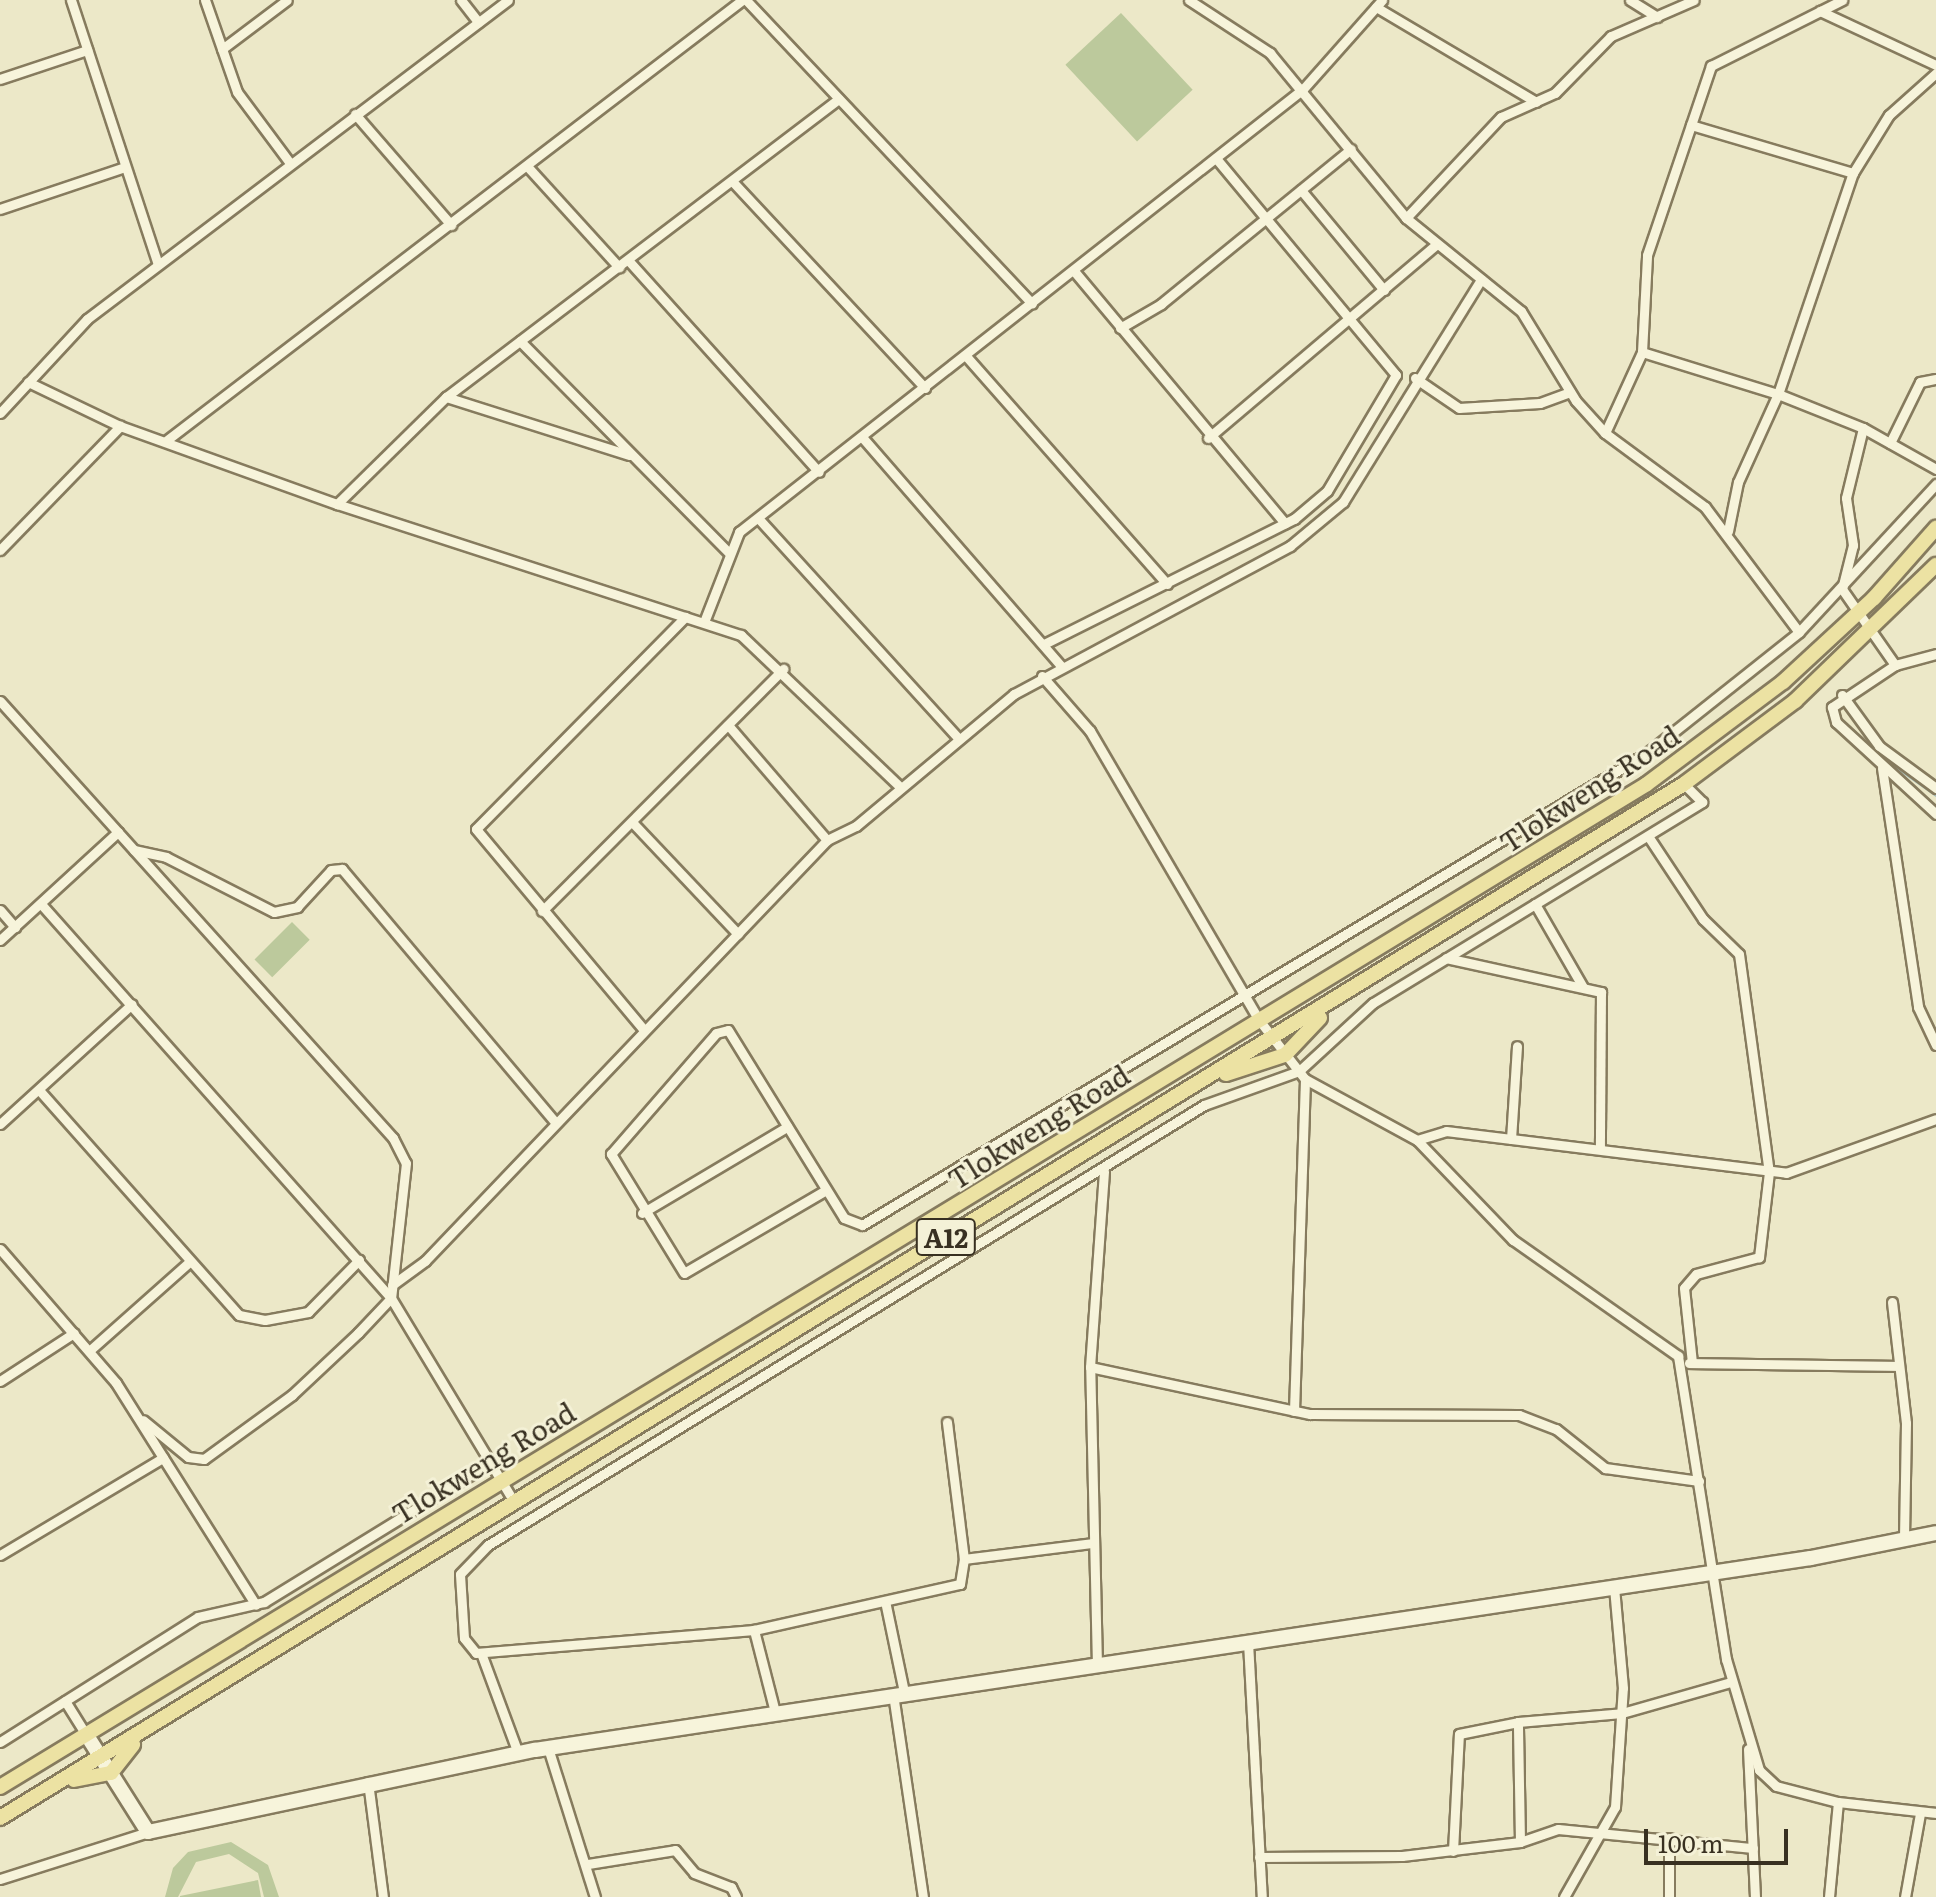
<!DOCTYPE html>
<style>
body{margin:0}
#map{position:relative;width:1936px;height:1897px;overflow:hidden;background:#ece8c8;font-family:Literata,serif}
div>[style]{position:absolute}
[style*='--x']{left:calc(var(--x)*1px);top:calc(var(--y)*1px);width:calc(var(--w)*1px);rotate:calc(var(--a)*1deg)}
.green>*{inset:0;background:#bcc99c;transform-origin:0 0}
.stream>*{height:3px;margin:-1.5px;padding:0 1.5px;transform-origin:1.5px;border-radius:1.5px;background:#a8c0bd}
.roads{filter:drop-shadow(2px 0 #867b5e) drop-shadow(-2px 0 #867b5e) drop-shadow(0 2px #867b5e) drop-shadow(0 -2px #867b5e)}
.street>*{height:9px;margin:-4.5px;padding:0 4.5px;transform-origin:4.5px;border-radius:4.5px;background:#f7f4db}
.secondary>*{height:14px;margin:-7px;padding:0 7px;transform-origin:7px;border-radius:7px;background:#f7f4db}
.primary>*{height:14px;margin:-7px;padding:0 7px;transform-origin:7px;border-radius:7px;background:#ece2a3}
span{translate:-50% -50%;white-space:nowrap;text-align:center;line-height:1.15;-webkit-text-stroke:6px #f4f1d7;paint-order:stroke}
.shield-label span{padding:2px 6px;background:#f4f1d7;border:2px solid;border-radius:6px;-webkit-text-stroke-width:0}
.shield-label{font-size:26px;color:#383021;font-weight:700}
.street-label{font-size:28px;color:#383021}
.scale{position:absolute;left:1644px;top:1829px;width:144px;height:36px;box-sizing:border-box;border:4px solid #383021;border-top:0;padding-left:10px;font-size:24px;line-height:28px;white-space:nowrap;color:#383021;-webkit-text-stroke:6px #f4f1d7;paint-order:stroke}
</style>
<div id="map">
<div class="green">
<i style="left:1121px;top:13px;width:105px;height:76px;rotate:47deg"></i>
<i style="left:292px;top:922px;width:25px;height:53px;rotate:45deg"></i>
<i style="clip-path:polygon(231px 1842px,268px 1865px,279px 1897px,264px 1897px,258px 1873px,229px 1854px,196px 1862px,178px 1897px,165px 1897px,173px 1868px,188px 1852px)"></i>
<i style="clip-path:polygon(258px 1880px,261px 1897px,180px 1897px,180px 1896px)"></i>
</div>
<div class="stream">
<i style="--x:1844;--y:706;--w:60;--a:54.5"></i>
<i style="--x:1879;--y:755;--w:70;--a:35.1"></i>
</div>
<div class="roads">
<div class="street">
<i style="--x:71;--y:0;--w:278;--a:71.8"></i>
<i style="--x:205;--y:0;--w:97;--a:70.8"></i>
<i style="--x:237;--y:92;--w:89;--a:53.3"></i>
<i style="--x:461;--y:0;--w:28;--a:52"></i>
<i style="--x:746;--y:0;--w:417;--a:46.7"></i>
<i style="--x:1189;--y:0;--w:97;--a:33.2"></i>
<i style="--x:1270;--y:53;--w:214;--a:50.5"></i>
<i style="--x:1406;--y:218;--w:148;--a:39"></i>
<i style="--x:1521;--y:311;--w:105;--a:58.6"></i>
<i style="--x:1576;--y:401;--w:43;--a:47.8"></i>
<i style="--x:1605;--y:433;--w:124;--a:36.5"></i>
<i style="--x:1705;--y:507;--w:156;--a:53.1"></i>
<i style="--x:1630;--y:0;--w:32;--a:32"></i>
<i style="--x:1376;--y:7;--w:186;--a:30.7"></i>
<i style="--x:1820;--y:11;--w:128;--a:25"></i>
<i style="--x:222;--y:49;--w:81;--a:-37"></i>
<i style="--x:0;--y:79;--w:92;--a:-18.4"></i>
<i style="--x:355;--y:114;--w:147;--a:49.1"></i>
<i style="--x:1691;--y:125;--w:169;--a:16.5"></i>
<i style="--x:527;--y:166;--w:137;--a:47.7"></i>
<i style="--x:732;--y:181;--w:283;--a:47"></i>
<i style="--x:1301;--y:190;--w:130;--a:50.3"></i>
<i style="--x:0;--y:209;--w:132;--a:-18.6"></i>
<i style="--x:1406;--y:218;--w:139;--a:-46.8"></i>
<i style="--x:1501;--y:117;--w:59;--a:-24"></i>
<i style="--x:1555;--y:93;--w:80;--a:-45.5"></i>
<i style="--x:1611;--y:36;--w:90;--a:-23.4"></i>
<i style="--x:628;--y:260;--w:285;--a:48"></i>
<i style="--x:1074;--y:271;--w:329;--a:50.1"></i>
<i style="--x:1120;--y:328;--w:48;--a:-30.3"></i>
<i style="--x:1161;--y:304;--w:245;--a:-39.2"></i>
<i style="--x:520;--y:341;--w:298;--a:45.4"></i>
<i style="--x:1642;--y:352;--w:142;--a:17.2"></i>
<i style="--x:1778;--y:394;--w:92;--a:21.8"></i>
<i style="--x:1863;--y:428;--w:84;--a:29.3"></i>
<i style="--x:966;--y:356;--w:304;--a:48.6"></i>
<i style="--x:1415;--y:378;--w:53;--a:34.3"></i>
<i style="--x:1459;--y:408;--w:81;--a:-3.5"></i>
<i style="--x:1540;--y:403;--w:32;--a:-20"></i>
<i style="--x:28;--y:382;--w:102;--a:25.6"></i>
<i style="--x:120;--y:426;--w:231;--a:19.8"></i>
<i style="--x:337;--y:504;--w:425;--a:18"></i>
<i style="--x:741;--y:635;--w:220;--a:43.7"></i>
<i style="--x:446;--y:397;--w:192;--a:17.6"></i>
<i style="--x:0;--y:413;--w:128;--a:-47.2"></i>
<i style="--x:87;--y:319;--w:528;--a:-37.15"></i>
<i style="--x:1863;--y:428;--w:72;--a:103.7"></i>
<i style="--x:1846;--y:498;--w:48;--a:81.5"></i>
<i style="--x:1853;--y:545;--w:45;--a:104"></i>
<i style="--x:1842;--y:589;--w:93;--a:55.1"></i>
<i style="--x:1605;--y:433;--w:89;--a:-65.4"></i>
<i style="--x:1642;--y:352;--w:97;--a:-87"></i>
<i style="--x:1647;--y:255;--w:200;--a:-71.3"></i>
<i style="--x:1711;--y:66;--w:147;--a:-26.7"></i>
<i style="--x:862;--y:437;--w:302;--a:49"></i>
<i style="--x:1208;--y:438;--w:297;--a:-40.3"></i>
<i style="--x:167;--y:440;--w:724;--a:-37.42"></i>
<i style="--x:1890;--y:443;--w:68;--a:-63.8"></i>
<i style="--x:1920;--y:382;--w:16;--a:-11"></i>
<i style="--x:337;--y:504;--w:153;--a:-44.5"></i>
<i style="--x:446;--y:397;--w:493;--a:-37.2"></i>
<i style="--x:758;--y:518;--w:296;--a:47.7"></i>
<i style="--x:1728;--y:531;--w:50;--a:-78.5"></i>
<i style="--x:1738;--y:482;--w:97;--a:-65.6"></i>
<i style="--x:1778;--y:394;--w:233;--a:-71.3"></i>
<i style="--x:1853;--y:173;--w:68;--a:-58.2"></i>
<i style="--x:1889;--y:115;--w:63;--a:-41.8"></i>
<i style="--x:0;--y:550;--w:173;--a:-45.9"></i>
<i style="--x:704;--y:622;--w:97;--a:-68.7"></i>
<i style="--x:739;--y:532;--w:717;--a:-38.15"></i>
<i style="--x:1303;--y:89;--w:119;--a:-48.4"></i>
<i style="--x:1044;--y:644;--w:280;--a:-26.6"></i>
<i style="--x:1294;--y:519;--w:43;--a:-40.3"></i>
<i style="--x:1327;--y:491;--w:135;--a:-59.3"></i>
<i style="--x:1396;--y:375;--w:282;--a:-129.7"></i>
<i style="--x:1936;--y:654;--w:42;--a:165"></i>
<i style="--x:1895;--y:665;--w:76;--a:146.3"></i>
<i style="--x:1832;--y:707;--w:16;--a:75"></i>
<i style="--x:1836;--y:722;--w:136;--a:42.6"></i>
<i style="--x:1042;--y:676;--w:73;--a:48.9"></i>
<i style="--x:1090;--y:731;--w:335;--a:59.7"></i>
<i style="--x:1259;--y:1020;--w:75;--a:52.1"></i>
<i style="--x:1305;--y:1079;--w:128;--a:28.6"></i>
<i style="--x:1417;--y:1140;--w:139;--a:46.2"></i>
<i style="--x:1513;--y:1240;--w:202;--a:35.1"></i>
<i style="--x:1678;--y:1356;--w:307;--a:81"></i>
<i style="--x:1726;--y:1659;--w:116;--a:73.4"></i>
<i style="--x:1759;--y:1770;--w:23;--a:43"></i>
<i style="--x:1776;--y:1786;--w:64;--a:14.5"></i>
<i style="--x:1838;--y:1802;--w:99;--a:6.4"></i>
<i style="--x:1842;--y:695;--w:63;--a:54"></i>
<i style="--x:1879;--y:746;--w:71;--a:36.4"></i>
<i style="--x:0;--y:701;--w:588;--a:48.03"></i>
<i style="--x:393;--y:1138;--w:28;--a:63"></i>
<i style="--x:406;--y:1163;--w:136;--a:96.3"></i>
<i style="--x:391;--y:1298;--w:48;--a:133.3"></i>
<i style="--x:358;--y:1333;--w:91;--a:136.8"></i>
<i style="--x:292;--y:1395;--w:109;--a:144"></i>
<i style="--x:204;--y:1459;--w:16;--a:-173"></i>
<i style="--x:188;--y:1457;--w:58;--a:-140.6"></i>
<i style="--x:728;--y:725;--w:152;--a:49.3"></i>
<i style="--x:1882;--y:768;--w:242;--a:81.4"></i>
<i style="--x:1918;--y:1007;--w:42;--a:64.7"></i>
<i style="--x:632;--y:822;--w:154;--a:46.6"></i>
<i style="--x:1648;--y:836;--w:100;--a:56.5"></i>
<i style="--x:1703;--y:919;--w:50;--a:44.2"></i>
<i style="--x:1739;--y:954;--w:220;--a:82.2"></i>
<i style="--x:1769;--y:1172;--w:86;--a:96.7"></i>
<i style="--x:1759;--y:1257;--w:65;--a:164.9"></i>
<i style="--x:1696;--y:1274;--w:18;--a:131"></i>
<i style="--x:1684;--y:1288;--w:75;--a:83.9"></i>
<i style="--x:134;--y:850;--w:33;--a:12"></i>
<i style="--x:166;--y:857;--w:121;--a:27"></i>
<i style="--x:274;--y:912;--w:24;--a:-12"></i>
<i style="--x:297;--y:907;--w:50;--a:-47.4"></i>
<i style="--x:331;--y:870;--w:11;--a:-5"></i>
<i style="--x:342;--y:869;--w:332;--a:49.9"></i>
<i style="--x:41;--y:904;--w:527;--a:48.38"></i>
<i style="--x:391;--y:1298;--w:238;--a:58.9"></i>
<i style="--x:1535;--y:904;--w:96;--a:60"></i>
<i style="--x:0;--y:910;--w:23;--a:49"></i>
<i style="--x:542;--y:911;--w:342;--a:-45.1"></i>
<i style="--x:0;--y:940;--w:160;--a:-42.5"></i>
<i style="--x:1446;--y:958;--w:159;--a:12.4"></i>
<i style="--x:1601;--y:992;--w:155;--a:90.4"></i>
<i style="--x:644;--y:1030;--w:262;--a:-129.9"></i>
<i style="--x:476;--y:829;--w:298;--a:-45.4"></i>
<i style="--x:39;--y:1090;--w:301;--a:48.4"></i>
<i style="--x:239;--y:1315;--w:26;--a:11"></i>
<i style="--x:265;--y:1320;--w:44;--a:-10.5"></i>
<i style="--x:308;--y:1312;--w:73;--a:-45.6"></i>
<i style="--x:0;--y:1124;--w:178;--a:-42.3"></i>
<i style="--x:1511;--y:1139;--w:93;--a:-86.3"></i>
<i style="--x:1417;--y:1140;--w:30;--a:-17"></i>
<i style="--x:1446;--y:1131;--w:343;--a:7"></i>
<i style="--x:1786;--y:1173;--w:159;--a:-19.8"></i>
<i style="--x:826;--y:1190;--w:164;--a:149.7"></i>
<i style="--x:684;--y:1273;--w:140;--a:-121.5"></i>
<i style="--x:611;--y:1154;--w:160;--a:-49"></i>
<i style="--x:716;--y:1033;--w:12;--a:-14"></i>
<i style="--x:728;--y:1030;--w:221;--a:58.3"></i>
<i style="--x:844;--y:1218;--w:19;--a:21"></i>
<i style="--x:862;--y:1225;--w:916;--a:-31.02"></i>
<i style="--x:1647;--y:753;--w:194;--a:-38.5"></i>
<i style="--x:1799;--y:632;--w:202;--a:-47.2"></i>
<i style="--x:642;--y:1213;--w:169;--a:-30.7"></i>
<i style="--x:0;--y:1249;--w:177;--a:49.1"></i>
<i style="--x:116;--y:1383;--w:262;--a:57.8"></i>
<i style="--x:392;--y:1285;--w:41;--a:-36"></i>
<i style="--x:425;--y:1261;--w:582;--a:-46.32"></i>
<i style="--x:827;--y:840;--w:32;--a:-26"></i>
<i style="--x:856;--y:826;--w:206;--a:-39.9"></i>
<i style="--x:1014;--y:694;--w:313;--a:-28.2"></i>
<i style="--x:1290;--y:546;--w:69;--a:-39.7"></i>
<i style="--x:1343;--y:502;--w:262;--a:-58.2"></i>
<i style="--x:1892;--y:1302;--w:122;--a:83.4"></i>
<i style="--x:1906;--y:1423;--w:117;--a:91"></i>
<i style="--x:89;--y:1351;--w:132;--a:-41.6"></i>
<i style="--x:1689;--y:1363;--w:209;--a:0.8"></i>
<i style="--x:1090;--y:1367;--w:225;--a:12.1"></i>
<i style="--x:1310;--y:1414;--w:209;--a:0.3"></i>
<i style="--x:1519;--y:1415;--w:40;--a:21"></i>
<i style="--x:1556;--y:1429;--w:63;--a:38.5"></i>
<i style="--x:1605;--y:1468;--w:95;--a:7.9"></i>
<i style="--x:0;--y:1381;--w:88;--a:-33"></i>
<i style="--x:1294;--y:1411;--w:332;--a:-88.1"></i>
<i style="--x:0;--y:1555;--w:190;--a:-30.8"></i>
<i style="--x:964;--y:1559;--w:130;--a:-7.1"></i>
<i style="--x:885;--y:1601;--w:93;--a:78.2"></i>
<i style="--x:754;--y:1630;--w:279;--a:175.3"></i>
<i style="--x:476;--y:1653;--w:19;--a:-129"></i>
<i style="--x:464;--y:1638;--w:64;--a:-93.6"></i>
<i style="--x:460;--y:1574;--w:40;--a:-46"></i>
<i style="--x:488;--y:1545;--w:840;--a:-31.57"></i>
<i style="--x:1204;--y:1105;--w:101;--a:-19.7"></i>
<i style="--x:1299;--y:1071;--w:100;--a:-42.6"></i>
<i style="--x:1373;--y:1003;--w:386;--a:-31.4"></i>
<i style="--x:1702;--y:802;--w:25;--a:-135"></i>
<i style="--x:1248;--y:1642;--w:255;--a:86.9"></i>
<i style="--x:481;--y:1653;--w:107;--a:69.7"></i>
<i style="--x:1097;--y:1666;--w:299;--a:-91.3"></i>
<i style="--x:1090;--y:1367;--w:196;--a:-85.9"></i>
<i style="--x:893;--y:1694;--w:205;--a:81.6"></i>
<i style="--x:65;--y:1701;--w:39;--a:58"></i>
<i style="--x:775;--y:1712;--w:85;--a:-104.4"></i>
<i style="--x:754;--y:1630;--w:211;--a:-12.6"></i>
<i style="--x:960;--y:1584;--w:25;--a:-81"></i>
<i style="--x:964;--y:1559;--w:138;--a:-97.1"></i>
<i style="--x:0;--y:1742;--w:234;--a:-32.3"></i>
<i style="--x:198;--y:1617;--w:68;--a:-12.8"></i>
<i style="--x:264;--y:1602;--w:269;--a:-31.6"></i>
<i style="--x:548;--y:1748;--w:156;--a:72.5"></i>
<i style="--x:1748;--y:1749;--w:148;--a:87.3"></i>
<i style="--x:368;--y:1782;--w:116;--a:82.6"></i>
<i style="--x:1669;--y:1838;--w:59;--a:90"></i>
<i style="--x:1520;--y:1842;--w:120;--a:-91"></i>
<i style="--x:1518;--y:1722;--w:104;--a:-4.9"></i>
<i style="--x:1622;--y:1713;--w:113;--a:-15.9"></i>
<i style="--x:1453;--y:1851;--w:117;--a:-87.1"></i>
<i style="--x:1459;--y:1734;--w:60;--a:-11.5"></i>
<i style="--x:1259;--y:1857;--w:143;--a:-0.4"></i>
<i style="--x:1402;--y:1856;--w:119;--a:-6.8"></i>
<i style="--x:1520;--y:1842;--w:40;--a:-18.9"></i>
<i style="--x:1558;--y:1829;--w:196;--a:5.6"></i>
<i style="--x:588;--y:1864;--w:88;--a:-9.1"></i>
<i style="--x:675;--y:1850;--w:30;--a:50"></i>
<i style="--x:694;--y:1873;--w:40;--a:21"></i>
<i style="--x:731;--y:1887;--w:11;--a:63"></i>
<i style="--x:0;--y:1879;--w:155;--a:-17.6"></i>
<i style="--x:1564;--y:1897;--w:103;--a:-60.5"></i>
<i style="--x:1615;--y:1807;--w:119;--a:-86.2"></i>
<i style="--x:1623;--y:1688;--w:101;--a:-95.1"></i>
<i style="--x:1829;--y:1897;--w:95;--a:-84.6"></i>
<i style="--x:1905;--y:1897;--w:84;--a:-79.8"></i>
</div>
<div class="secondary">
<i style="--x:86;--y:1734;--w:116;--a:57.7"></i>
<i style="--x:148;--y:1832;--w:396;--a:-12"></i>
<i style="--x:535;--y:1750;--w:1290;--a:-8.56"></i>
<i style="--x:1811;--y:1558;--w:127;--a:-11.3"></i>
</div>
<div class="primary">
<i style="--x:1226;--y:1074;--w:62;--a:-17.9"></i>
<i style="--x:1285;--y:1055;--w:51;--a:-46.6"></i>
<i style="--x:74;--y:1780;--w:38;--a:-11"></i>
<i style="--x:111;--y:1773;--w:36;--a:-52"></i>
<i style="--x:0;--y:1787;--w:1928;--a:-31.34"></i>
<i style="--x:1647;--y:784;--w:170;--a:-36.9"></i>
<i style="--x:1783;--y:682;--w:124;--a:-42.7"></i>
<i style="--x:1874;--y:598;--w:94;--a:-48.5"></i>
<i style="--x:0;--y:1818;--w:1976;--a:-31.55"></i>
<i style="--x:1684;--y:784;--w:139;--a:-36.8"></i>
<i style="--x:1795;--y:701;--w:196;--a:-44"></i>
</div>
</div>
<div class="shield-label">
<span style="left:946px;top:1237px">A12</span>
</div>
<div class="street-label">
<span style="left:1589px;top:788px;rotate:-33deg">Tlokweng Road</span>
<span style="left:1038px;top:1126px;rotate:-32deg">Tlokweng Road</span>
<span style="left:483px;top:1462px;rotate:-31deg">Tlokweng Road</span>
</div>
<div class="scale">100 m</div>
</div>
